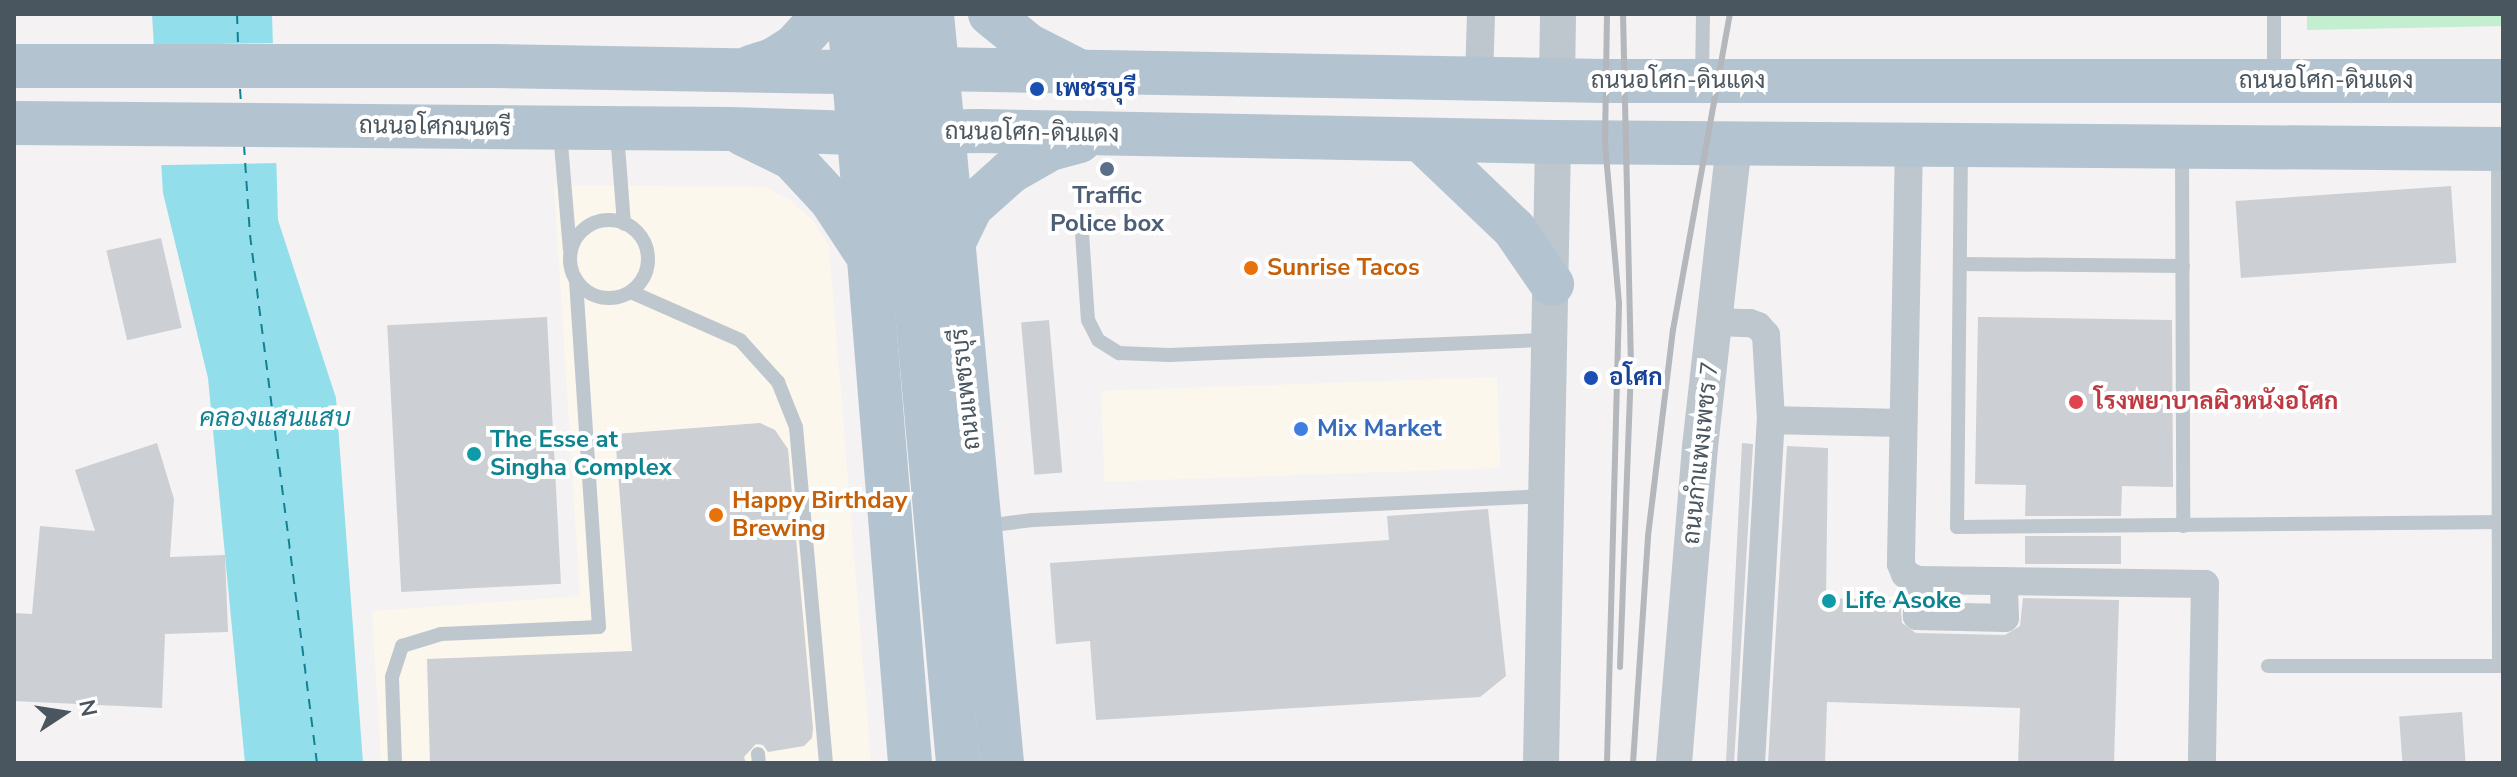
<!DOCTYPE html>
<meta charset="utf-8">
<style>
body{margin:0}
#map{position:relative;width:2517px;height:777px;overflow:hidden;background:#f4f2f2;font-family:"Nunito Sans",Sarabun,sans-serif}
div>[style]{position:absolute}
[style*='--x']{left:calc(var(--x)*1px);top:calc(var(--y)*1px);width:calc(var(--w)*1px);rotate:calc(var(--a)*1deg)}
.commercial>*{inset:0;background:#fcf7ed;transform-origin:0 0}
.green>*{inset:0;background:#c3eed0}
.water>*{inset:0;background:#92deea}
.pier>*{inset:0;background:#f4f2f2;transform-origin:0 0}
.ferry>*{height:2px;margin-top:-1px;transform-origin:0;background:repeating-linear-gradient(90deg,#128293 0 10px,transparent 0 18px)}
.building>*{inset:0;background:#cccfd4;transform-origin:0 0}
.service>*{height:14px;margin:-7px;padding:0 7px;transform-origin:7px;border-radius:7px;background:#bec7cd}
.service>.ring{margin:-7px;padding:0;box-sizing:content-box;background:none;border:14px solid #bec7cd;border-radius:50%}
.minor>*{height:28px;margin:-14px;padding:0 14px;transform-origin:14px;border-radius:14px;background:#bec7cd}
.tertiary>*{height:36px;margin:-18px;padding:0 18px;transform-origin:18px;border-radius:18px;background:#bec7cd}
.primary>*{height:44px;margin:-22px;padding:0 22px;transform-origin:22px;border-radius:22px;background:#b3c3cf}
.rail>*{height:6px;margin:-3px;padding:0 3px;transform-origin:3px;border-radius:3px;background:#b4b7bb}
.primary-bridge>*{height:44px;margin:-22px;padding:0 22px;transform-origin:22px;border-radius:22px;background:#b3c3cf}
.dots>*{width:22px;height:22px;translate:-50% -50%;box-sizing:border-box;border:4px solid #fff;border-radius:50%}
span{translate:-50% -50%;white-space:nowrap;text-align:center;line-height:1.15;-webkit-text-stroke:8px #fff;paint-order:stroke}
.street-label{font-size:24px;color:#4a565f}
.transit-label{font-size:24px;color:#164399;font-weight:700}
.left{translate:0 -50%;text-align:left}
.service-label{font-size:24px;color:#4e5e75;font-weight:700}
.food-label{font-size:24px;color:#c56008;font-weight:700}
.health-label{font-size:24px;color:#be3a42;font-weight:700}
.shop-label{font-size:24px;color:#366cbe;font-weight:700}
.culture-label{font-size:24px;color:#0d838f;font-weight:700}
.water-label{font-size:26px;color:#128293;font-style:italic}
.frame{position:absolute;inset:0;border:16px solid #4a565f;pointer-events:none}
.north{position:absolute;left:24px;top:673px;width:80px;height:80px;-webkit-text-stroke:6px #fff;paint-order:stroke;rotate:78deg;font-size:22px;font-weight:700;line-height:32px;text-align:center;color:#4a565f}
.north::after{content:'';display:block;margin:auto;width:28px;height:36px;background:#4a565f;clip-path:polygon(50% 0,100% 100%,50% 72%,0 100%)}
</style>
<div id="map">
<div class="commercial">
<i style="clip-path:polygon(554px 185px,765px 187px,790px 200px,814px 222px,829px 246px,871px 763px,381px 763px,372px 611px,580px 596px)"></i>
<i style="left:1497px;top:377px;width:91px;height:396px;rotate:88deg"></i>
</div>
<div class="green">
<i style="clip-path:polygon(2307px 14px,2503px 14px,2503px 26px,2307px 30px)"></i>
</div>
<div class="water">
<i style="clip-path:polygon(152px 14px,272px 14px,278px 220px,336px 398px,363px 763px,245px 763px,208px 378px,163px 193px)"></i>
</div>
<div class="pier">
<i style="left:277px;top:43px;width:120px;height:127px;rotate:89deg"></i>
</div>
<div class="ferry">
<i style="--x:237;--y:14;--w:32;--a:88"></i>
<i style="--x:240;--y:89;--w:13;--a:86"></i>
<i style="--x:244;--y:145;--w:90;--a:86.2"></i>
<i style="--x:250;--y:235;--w:532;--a:82.77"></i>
</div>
<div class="building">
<i style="left:2451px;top:186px;width:77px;height:216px;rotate:86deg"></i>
<i style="left:161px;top:238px;width:92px;height:56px;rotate:77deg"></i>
<i style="left:547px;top:317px;width:267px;height:160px;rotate:87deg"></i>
<i style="clip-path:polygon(1978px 317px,2172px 320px,2173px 487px,2122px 486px,2121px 516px,2025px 516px,2026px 485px,1975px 484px)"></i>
<i style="left:1049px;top:320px;width:153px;height:28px;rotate:85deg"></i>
<i style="clip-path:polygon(760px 423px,775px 430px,788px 449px,813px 728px,812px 738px,804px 746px,768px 752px,763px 745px,756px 744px,744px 757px,746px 763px,430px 763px,427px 659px,632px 651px,615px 434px)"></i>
<i style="clip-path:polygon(157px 443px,174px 499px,170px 557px,225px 555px,228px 632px,165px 634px,162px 708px,14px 701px,14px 613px,32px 614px,40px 526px,95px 531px,75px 470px)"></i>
<i style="clip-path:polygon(1742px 443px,1753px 444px,1734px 763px,1726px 763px)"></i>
<i style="clip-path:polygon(1787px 446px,1828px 448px,1826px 598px,1900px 600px,1902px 623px,1916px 633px,2005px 635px,2020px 626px,2023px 598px,2119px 600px,2114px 763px,2018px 763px,2020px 708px,1827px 702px,1825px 763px,1768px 763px)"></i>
<i style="clip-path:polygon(1488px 509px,1506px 676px,1480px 697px,1096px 720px,1090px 641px,1056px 644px,1050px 563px,1389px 540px,1387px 516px)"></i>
<i style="left:2025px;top:536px;width:96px;height:28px"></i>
<i style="left:2462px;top:712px;width:51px;height:63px;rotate:86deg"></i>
</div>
<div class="service">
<i style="--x:2274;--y:76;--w:62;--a:-90"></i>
<i style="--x:1702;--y:78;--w:64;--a:-89.1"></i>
<i style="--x:560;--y:132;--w:118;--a:85.2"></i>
<i style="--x:617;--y:133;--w:91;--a:85.6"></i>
<i style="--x:1961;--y:148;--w:379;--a:90.6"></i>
<i style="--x:1957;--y:527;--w:546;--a:-0.52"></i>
<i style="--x:2182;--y:151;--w:375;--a:89.8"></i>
<i style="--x:2498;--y:153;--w:513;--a:89.89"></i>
<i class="ring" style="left:570px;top:220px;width:64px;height:64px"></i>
<i style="--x:1082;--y:233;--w:87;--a:86.1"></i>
<i style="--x:1088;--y:320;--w:22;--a:63"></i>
<i style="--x:1098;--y:340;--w:25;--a:32"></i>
<i style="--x:1119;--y:353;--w:50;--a:2.3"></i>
<i style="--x:1169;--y:355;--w:379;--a:-2.3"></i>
<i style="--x:1961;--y:264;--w:222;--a:0.5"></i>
<i style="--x:631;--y:292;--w:119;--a:23.8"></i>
<i style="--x:740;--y:340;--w:57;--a:47.9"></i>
<i style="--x:778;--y:382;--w:48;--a:68.2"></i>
<i style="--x:796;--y:427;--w:337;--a:84.9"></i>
<i style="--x:984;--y:526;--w:49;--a:-7"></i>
<i style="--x:1033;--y:520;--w:514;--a:-2.68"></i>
<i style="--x:2268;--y:666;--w:235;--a:0"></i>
<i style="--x:758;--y:754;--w:9;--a:84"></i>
<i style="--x:395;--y:763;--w:86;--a:-92"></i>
<i style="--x:392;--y:677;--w:33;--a:-72"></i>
<i style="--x:402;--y:646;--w:41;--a:-17.1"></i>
<i style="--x:441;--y:634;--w:158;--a:-2.5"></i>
<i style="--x:599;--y:627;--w:348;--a:-93.8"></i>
</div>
<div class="minor">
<i style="--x:1479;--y:79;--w:65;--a:-88.2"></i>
<i style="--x:1909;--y:143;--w:421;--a:91.1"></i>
<i style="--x:1901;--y:564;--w:11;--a:68"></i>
<i style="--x:1905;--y:574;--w:14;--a:25"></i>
<i style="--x:1918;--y:580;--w:287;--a:0.8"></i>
<i style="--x:2205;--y:584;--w:179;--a:91"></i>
<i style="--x:1714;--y:322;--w:36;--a:2"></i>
<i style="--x:1750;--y:323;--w:9;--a:21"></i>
<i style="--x:1758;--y:326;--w:12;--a:48"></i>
<i style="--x:1766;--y:335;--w:85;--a:86.6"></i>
<i style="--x:1771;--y:420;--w:131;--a:1.3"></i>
<i style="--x:1918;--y:580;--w:36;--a:92"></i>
<i style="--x:1917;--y:616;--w:88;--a:1.3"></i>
<i style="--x:2005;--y:618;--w:37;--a:-92"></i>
<i style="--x:1751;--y:763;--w:344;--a:-86.7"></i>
</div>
<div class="tertiary">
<i style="--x:1557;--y:80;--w:66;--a:-89.1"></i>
<i style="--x:1541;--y:763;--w:621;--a:-88.89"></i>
<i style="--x:1674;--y:763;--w:317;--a:-85.3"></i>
<i style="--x:1700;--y:447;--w:306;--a:-83.6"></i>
</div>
<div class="primary">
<i style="--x:849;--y:14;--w:751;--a:85.34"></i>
<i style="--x:932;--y:14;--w:752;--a:84.66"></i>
<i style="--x:990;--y:14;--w:49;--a:39.2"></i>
<i style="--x:1028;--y:45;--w:53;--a:27.1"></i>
<i style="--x:14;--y:66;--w:479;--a:0"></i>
<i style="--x:493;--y:66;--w:344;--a:1"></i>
<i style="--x:837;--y:72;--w:101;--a:-1.7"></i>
<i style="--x:938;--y:69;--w:668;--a:1.03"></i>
<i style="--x:1606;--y:81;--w:897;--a:0"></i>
<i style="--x:751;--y:67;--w:23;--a:-18"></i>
<i style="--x:773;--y:60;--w:25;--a:-32"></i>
<i style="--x:794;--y:47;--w:45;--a:-47.7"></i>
<i style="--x:14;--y:123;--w:715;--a:0.48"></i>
<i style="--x:729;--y:129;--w:127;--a:1.8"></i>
<i style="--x:856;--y:133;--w:124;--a:-0.9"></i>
<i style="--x:980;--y:131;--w:573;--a:1.1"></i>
<i style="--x:1553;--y:142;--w:950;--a:0.42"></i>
<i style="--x:743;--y:134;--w:55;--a:26.1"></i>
<i style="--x:792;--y:158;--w:57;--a:47.1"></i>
<i style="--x:831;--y:200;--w:60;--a:56.6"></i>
<i style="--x:1421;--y:140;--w:129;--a:43.7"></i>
<i style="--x:1514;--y:229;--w:67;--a:55.4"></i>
<i style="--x:952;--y:246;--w:43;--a:-64"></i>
<i style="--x:971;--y:207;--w:52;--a:-41.9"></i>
<i style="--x:1010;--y:172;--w:46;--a:-29.9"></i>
<i style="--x:1050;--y:149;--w:30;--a:-15"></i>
</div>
<div class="rail">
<i style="--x:1620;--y:667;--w:301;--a:-87.9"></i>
<i style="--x:1631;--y:366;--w:352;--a:-91.3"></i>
<i style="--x:1607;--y:763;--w:460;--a:-88.5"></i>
<i style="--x:1619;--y:303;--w:162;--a:-95"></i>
<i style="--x:1605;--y:142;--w:128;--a:-89.1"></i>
<i style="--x:1633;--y:763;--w:227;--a:-86.2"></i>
<i style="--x:1648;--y:536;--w:208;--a:-83.1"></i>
<i style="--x:1673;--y:330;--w:321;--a:-79.8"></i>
</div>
<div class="primary-bridge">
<i style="--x:890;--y:14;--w:752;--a:84.81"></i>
</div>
<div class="dots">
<i style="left:1037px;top:89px;background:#1a4fb4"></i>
<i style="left:1107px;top:169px;background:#5c6f8a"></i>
<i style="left:1251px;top:268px;background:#e8710a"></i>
<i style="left:1591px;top:378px;background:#1a4fb4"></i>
<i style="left:2076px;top:402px;background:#e0444e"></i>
<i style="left:1301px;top:429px;background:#3f7fe0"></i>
<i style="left:474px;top:454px;background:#0f9aa8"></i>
<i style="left:716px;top:515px;background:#e8710a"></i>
<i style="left:1829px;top:601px;background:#0f9aa8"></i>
</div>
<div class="street-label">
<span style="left:1678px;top:81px">ถนนอโศก-ดินแดง</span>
<span style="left:2326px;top:81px">ถนนอโศก-ดินแดง</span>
<span style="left:435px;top:127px;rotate:1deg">ถนนอโศกมนตรี</span>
<span style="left:1032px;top:133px;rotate:1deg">ถนนอโศก-ดินแดง</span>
<span style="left:966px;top:389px;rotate:-96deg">ถนนเพชรบุรี</span>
<span style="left:1701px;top:453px;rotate:-84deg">ถนนกำแพงเพชร 7</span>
</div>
<div class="transit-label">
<span class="left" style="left:1055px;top:89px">เพชรบุรี</span>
<span class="left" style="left:1609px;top:378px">อโศก</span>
</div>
<div class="service-label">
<span style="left:1107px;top:210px">Traffic<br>Police box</span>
</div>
<div class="food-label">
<span class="left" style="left:1267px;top:268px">Sunrise Tacos</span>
<span class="left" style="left:732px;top:515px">Happy Birthday<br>Brewing</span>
</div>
<div class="health-label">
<span class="left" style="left:2094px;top:402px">โรงพยาบาลผิวหนังอโศก</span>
</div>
<div class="shop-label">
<span class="left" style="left:1317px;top:429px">Mix Market</span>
</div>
<div class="culture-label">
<span class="left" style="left:490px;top:454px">The Esse at<br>Singha Complex</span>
<span class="left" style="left:1845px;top:601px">Life Asoke</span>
</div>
<div class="water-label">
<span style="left:275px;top:418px">คลองแสนแสบ</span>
</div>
<div class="frame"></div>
<div class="north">N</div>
</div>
